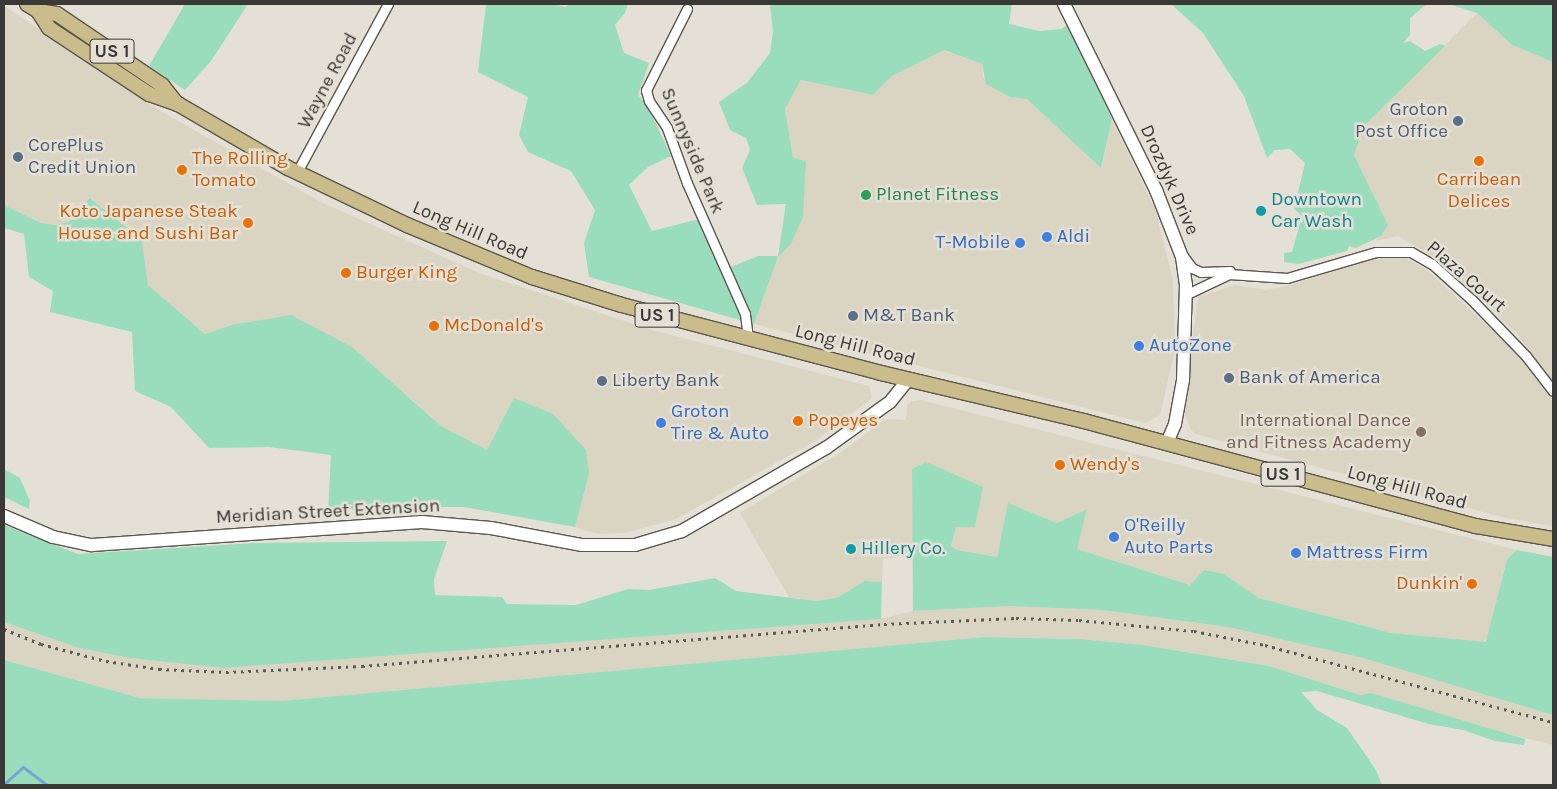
<!DOCTYPE html>
<style>
body{margin:0}
#map{position:relative;width:1557px;height:789px;overflow:hidden;background:#e4e0d5;font-family:Karla,sans-serif}
div>[style]{position:absolute}
[style*='--x']{left:calc(var(--x)*1px);top:calc(var(--y)*1px);width:calc(var(--w)*1px);rotate:calc(var(--a)*1deg)}
.built>*{inset:0;background:#dad4c2}
.green>*{inset:0;background:#9addbc}
.stream>*{height:3px;margin:-1.5px;padding:0 1.5px;transform-origin:1.5px;border-radius:1.5px;background:#74a5d5}
.roads{filter:drop-shadow(1px 0 #5a574d) drop-shadow(-1px 0 #5a574d) drop-shadow(0 1px #5a574d) drop-shadow(0 -1px #5a574d)}
.street>*{height:9px;margin:-4.5px;padding:0 4.5px;transform-origin:4.5px;border-radius:4.5px;background:#fff}
.secondary>*{height:12px;margin:-6px;padding:0 6px;transform-origin:6px;border-radius:6px;background:#fff}
.primary>*{height:14px;margin:-7px;padding:0 7px;transform-origin:7px;border-radius:7px;background:#cbbd8b}
.rail>*{height:3px;margin-top:-1.5px;transform-origin:0;background:repeating-linear-gradient(90deg,#5c5954 0 2.5px,transparent 0 7.5px)}
.dots>*{width:14px;height:14px;translate:-50% -50%;box-sizing:border-box;border:2px solid #e4e0d5;border-radius:50%}
span{translate:-50% -50%;white-space:nowrap;text-align:center;line-height:1.15;-webkit-text-stroke:5px #e4e0d5;paint-order:stroke}
.shield-label span{padding:1px 4px;background:#e4e0d5;border:1px solid;border-radius:4px;-webkit-text-stroke-width:0}
.shield-label{font-size:18px;color:#3b3935;font-weight:700}
.street-label{font-size:19px;color:#3b3935}
.service-label{font-size:19px;color:#4e5e75}
.right{translate:-100% -50%;text-align:right}
.left{translate:0 -50%;text-align:left}
.food-label{font-size:19px;color:#c56008}
.leisure-label{font-size:19px;color:#27864d}
.culture-label{font-size:19px;color:#0d838f}
.shop-label{font-size:19px;color:#366cbe}
.education-label{font-size:19px;color:#785e54}
.frame{position:absolute;inset:0;border:5px solid #3b3935;pointer-events:none}
</style>
<div id="map">
<div class="built">
<i style="clip-path:polygon(4px 6px,159px 110px,319px 201px,479px 273px,652px 330px,869px 386px,872px 398px,817px 440px,676px 519px,624px 533px,598px 534px,575px 527px,589px 474px,514px 399px,487px 450px,441px 426px,404px 392px,231px 325px,205px 334px,148px 285px,142px 240px,91px 198px,68px 222px,55px 225px,41px 223px,4px 205px)"></i>
<i style="clip-path:polygon(1477px 13px,1512px 45px,1553px 62px,1553px 382px,1517px 334px,1441px 261px,1398px 236px,1376px 241px,1388px 225px,1354px 155px,1364px 126px)"></i>
<i style="clip-path:polygon(943px 50px,982px 64px,983px 77px,1010px 97px,1027px 99px,1102px 167px,1112px 119px,1155px 209px,1173px 280px,1175px 350px,1160px 415px,1145px 423px,754px 324px,778px 257px,791px 244px,793px 158px,785px 108px,801px 80px,873px 95px,892px 76px)"></i>
<i style="clip-path:polygon(1386px 254px,1401px 255px,1427px 270px,1529px 364px,1553px 401px,1553px 526px,1505px 518px,1196px 434px,1191px 430px,1184px 411px,1198px 297px,1235px 285px,1266px 290px,1287px 286px)"></i>
<i style="clip-path:polygon(921px 400px,1517px 550px,1507px 559px,1503px 572px,1489px 636px,1481px 643px,1391px 633px,1259px 598px,1224px 574px,1190px 585px,1077px 549px,1087px 509px,1057px 523px,1008px 503px,997px 557px,957px 550px,951px 546px,956px 527px,975px 526px,983px 487px,912px 469px,913px 555px,883px 559px,882px 582px,864px 581px,839px 597px,817px 601px,789px 597px,740px 513px,840px 453px,886px 419px,906px 420px,907px 405px,912px 401px)"></i>
<i style="clip-path:polygon(1011px 606px,1102px 610px,1228px 627px,1363px 658px,1553px 715px,1553px 745px,1462px 722px,1371px 693px,1360px 695px,1269px 666px,1143px 645px,1080px 639px,984px 637px,282px 701px,140px 698px,4px 660px,4px 622px,79px 648px,130px 658px,224px 668px,881px 619px,913px 611px)"></i>
</div>
<div class="green">
<i style="clip-path:polygon(185px 4px,248px 4px,211px 61px,185px 90px,149px 66px)"></i>
<i style="clip-path:polygon(486px 4px,554px 4px,565px 7px,570px 4px,628px 4px,625px 13px,615px 25px,624px 53px,649px 63px,638px 95px,648px 107px,671px 156px,648px 167px,629px 185px,652px 231px,707px 217px,731px 267px,758px 256px,778px 256px,786px 204px,757px 205px,742px 168px,750px 150px,746px 138px,730px 130px,719px 102px,747px 83px,770px 53px,773px 32px,770px 4px,1012px 4px,1009px 24px,1039px 31px,1061px 29px,1069px 24px,1112px 119px,1101px 168px,1027px 99px,1010px 97px,986px 84px,982px 64px,944px 50px,892px 76px,873px 95px,801px 80px,785px 109px,793px 158px,806px 161px,803px 217px,791px 244px,778px 257px,754px 324px,589px 277px,584px 243px,595px 210px,571px 171px,528px 152px,519px 135px,528px 97px,478px 72px)"></i>
<i style="clip-path:polygon(1171px 4px,1427px 4px,1410px 18px,1410px 35px,1403px 43px,1410px 41px,1425px 51px,1440px 44px,1445px 46px,1364px 126px,1354px 155px,1388px 225px,1381px 236px,1356px 248px,1349px 246px,1347px 251px,1298px 264px,1284px 262px,1284px 253px,1292px 252px,1302px 216px,1294px 209px,1305px 163px,1290px 149px,1275px 150px,1267px 158px,1244px 96px,1203px 33px)"></i>
<i style="clip-path:polygon(1448px 4px,1553px 4px,1553px 62px,1512px 45px,1477px 13px)"></i>
<i style="clip-path:polygon(90px 198px,142px 240px,148px 285px,205px 334px,231px 325px,291px 315px,352px 347px,441px 426px,487px 450px,514px 398px,553px 414px,586px 450px,589px 474px,575px 527px,464px 507px,370px 507px,328px 513px,331px 455px,269px 447px,209px 448px,171px 407px,135px 391px,132px 332px,50px 312px,53px 291px,29px 277px,24px 234px,4px 228px,4px 205px,41px 223px,55px 225px,68px 222px)"></i>
<i style="clip-path:polygon(926px 462px,983px 487px,975px 527px,956px 527px,951px 546px,957px 550px,997px 557px,1008px 503px,1057px 523px,1087px 509px,1077px 549px,1190px 585px,1204px 570px,1224px 574px,1259px 598px,1391px 633px,1486px 642px,1507px 559px,1517px 550px,1553px 557px,1553px 715px,1363px 658px,1228px 627px,1102px 610px,1011px 606px,913px 611px,912px 469px)"></i>
<i style="clip-path:polygon(4px 469px,20px 478px,30px 501px,29px 509px,4px 497px)"></i>
<i style="clip-path:polygon(4px 525px,78px 554px,255px 543px,447px 541px,434px 579px,435px 595px,502px 597px,507px 604px,576px 605px,628px 589px,649px 590px,715px 578px,736px 591px,817px 601px,839px 597px,864px 581px,882px 582px,881px 619px,224px 668px,130px 658px,79px 648px,4px 622px)"></i>
<i style="clip-path:polygon(984px 637px,1080px 639px,1143px 645px,1269px 666px,1360px 695px,1371px 693px,1525px 739px,1524px 745px,1495px 741px,1463px 730px,1429px 724px,1317px 691px,1301px 692px,1317px 710px,1347px 728px,1376px 770px,1382px 785px,4px 785px,4px 660px,140px 698px,282px 701px)"></i>
</div>
<div class="stream">
<i style="--x:4;--y:784;--w:25;--a:-42"></i>
<i style="--x:23;--y:767;--w:30;--a:37"></i>
</div>
<div class="roads">
<div class="street">
<i style="--x:687;--y:9;--w:91;--a:116.8"></i>
<i style="--x:646;--y:90;--w:11;--a:75"></i>
<i style="--x:649;--y:101;--w:32;--a:56"></i>
<i style="--x:667;--y:128;--w:59;--a:70"></i>
<i style="--x:687;--y:183;--w:143;--a:66.1"></i>
<i style="--x:745;--y:314;--w:24;--a:83"></i>
<i style="--x:297;--y:172;--w:191;--a:-61.6"></i>
<i style="--x:1183;--y:256;--w:15;--a:53"></i>
<i style="--x:1192;--y:268;--w:10;--a:24"></i>
<i style="--x:1201;--y:272;--w:29;--a:-2"></i>
<i style="--x:1185;--y:295;--w:49;--a:-25.5"></i>
<i style="--x:1229;--y:274;--w:58;--a:3.9"></i>
<i style="--x:1287;--y:278;--w:93;--a:-16.3"></i>
<i style="--x:1376;--y:252;--w:35;--a:0"></i>
<i style="--x:1411;--y:252;--w:24;--a:30"></i>
<i style="--x:1432;--y:264;--w:54;--a:42"></i>
<i style="--x:1472;--y:300;--w:78;--a:46"></i>
<i style="--x:1526;--y:356;--w:44;--a:52.4"></i>
</div>
<div class="secondary">
<i style="--x:1064;--y:4;--w:208;--a:63.7"></i>
<i style="--x:1156;--y:190;--w:72;--a:68.8"></i>
<i style="--x:1182;--y:257;--w:28;--a:82"></i>
<i style="--x:1186;--y:285;--w:95;--a:91.8"></i>
<i style="--x:1183;--y:380;--w:45;--a:100.3"></i>
<i style="--x:1175;--y:424;--w:21;--a:113"></i>
<i style="--x:4;--y:516;--w:53;--a:23.2"></i>
<i style="--x:53;--y:537;--w:40;--a:12"></i>
<i style="--x:92;--y:545;--w:331;--a:-4"></i>
<i style="--x:422;--y:522;--w:69;--a:5"></i>
<i style="--x:491;--y:528;--w:93;--a:10.6"></i>
<i style="--x:582;--y:545;--w:53;--a:0"></i>
<i style="--x:635;--y:545;--w:49;--a:-16.6"></i>
<i style="--x:682;--y:531;--w:166;--a:-30"></i>
<i style="--x:826;--y:448;--w:79;--a:-35.7"></i>
<i style="--x:890;--y:402;--w:28;--a:-51"></i>
</div>
<div class="primary">
<i style="--x:27;--y:4;--w:13;--a:32"></i>
<i style="--x:38;--y:11;--w:19;--a:9"></i>
<i style="--x:57;--y:14;--w:127;--a:34.1"></i>
<i style="--x:162;--y:85;--w:24;--a:52"></i>
<i style="--x:38;--y:11;--w:20;--a:57"></i>
<i style="--x:49;--y:28;--w:120;--a:33.4"></i>
<i style="--x:149;--y:94;--w:31;--a:19"></i>
<i style="--x:178;--y:104;--w:127;--a:30.2"></i>
<i style="--x:288;--y:168;--w:132;--a:25.6"></i>
<i style="--x:407;--y:225;--w:135;--a:22.6"></i>
<i style="--x:532;--y:277;--w:94;--a:17.3"></i>
<i style="--x:622;--y:305;--w:268;--a:14.7"></i>
<i style="--x:881;--y:373;--w:209;--a:13.3"></i>
<i style="--x:1084;--y:421;--w:406;--a:15"></i>
<i style="--x:1476;--y:526;--w:78;--a:9.6"></i>
</div>
</div>
<div class="rail">
<i style="--x:4;--y:629;--w:40;--a:22"></i>
<i style="--x:41;--y:644;--w:67;--a:14.7"></i>
<i style="--x:106;--y:661;--w:54;--a:8.6"></i>
<i style="--x:159;--y:669;--w:67;--a:2.6"></i>
<i style="--x:226;--y:672;--w:136;--a:-2.5"></i>
<i style="--x:362;--y:666;--w:524;--a:-4.6"></i>
<i style="--x:884;--y:624;--w:132;--a:-2.6"></i>
<i style="--x:1016;--y:618;--w:63;--a:1.8"></i>
<i style="--x:1079;--y:620;--w:116;--a:5.5"></i>
<i style="--x:1194;--y:631;--w:72;--a:11.2"></i>
<i style="--x:1265;--y:645;--w:298;--a:15"></i>
</div>
<div class="dots">
<i style="left:1458px;top:121px;background:#5c6f8a"></i>
<i style="left:18px;top:157px;background:#5c6f8a"></i>
<i style="left:1479px;top:161px;background:#e8710a"></i>
<i style="left:182px;top:170px;background:#e8710a"></i>
<i style="left:866px;top:195px;background:#2e9e5b"></i>
<i style="left:1261px;top:211px;background:#0f9aa8"></i>
<i style="left:248px;top:223px;background:#e8710a"></i>
<i style="left:1047px;top:237px;background:#3f7fe0"></i>
<i style="left:1020px;top:243px;background:#3f7fe0"></i>
<i style="left:346px;top:273px;background:#e8710a"></i>
<i style="left:853px;top:316px;background:#5c6f8a"></i>
<i style="left:434px;top:326px;background:#e8710a"></i>
<i style="left:1139px;top:346px;background:#3f7fe0"></i>
<i style="left:1229px;top:378px;background:#5c6f8a"></i>
<i style="left:602px;top:381px;background:#5c6f8a"></i>
<i style="left:798px;top:421px;background:#e8710a"></i>
<i style="left:661px;top:423px;background:#3f7fe0"></i>
<i style="left:1421px;top:432px;background:#8d6e63"></i>
<i style="left:1060px;top:465px;background:#e8710a"></i>
<i style="left:1114px;top:537px;background:#3f7fe0"></i>
<i style="left:851px;top:549px;background:#0f9aa8"></i>
<i style="left:1296px;top:553px;background:#3f7fe0"></i>
<i style="left:1472px;top:584px;background:#e8710a"></i>
</div>
<div class="shield-label">
<span style="left:112px;top:51px">US 1</span>
<span style="left:657px;top:315px">US 1</span>
<span style="left:1283px;top:474px">US 1</span>
</div>
<div class="street-label">
<span style="left:328px;top:81px;rotate:-62deg">Wayne Road</span>
<span style="left:692px;top:151px;rotate:67deg">Sunnyside Park</span>
<span style="left:1169px;top:180px;rotate:66deg">Drozdyk Drive</span>
<span style="left:470px;top:231px;rotate:23deg">Long Hill Road</span>
<span style="left:1466px;top:277px;rotate:41deg">Plaza Court</span>
<span style="left:855px;top:346px;rotate:14deg">Long Hill Road</span>
<span style="left:1407px;top:488px;rotate:15deg">Long Hill Road</span>
<span style="left:328px;top:512px;rotate:-3deg">Meridian Street Extension</span>
</div>
<div class="service-label">
<span class="right" style="left:1448px;top:121px">Groton<br>Post Office</span>
<span class="left" style="left:28px;top:157px">CorePlus<br>Credit Union</span>
<span class="left" style="left:863px;top:316px">M&amp;T Bank</span>
<span class="left" style="left:1239px;top:378px">Bank of America</span>
<span class="left" style="left:612px;top:381px">Liberty Bank</span>
</div>
<div class="food-label">
<span class="left" style="left:192px;top:170px">The Rolling<br>Tomato</span>
<span style="left:1479px;top:191px">Carribean<br>Delices</span>
<span class="right" style="left:238px;top:223px">Koto Japanese Steak<br>House and Sushi Bar</span>
<span class="left" style="left:356px;top:273px">Burger King</span>
<span class="left" style="left:444px;top:326px">McDonald's</span>
<span class="left" style="left:808px;top:421px">Popeyes</span>
<span class="left" style="left:1070px;top:465px">Wendy's</span>
<span class="right" style="left:1462px;top:584px">Dunkin'</span>
</div>
<div class="leisure-label">
<span class="left" style="left:876px;top:195px">Planet Fitness</span>
</div>
<div class="culture-label">
<span class="left" style="left:1271px;top:211px">Downtown<br>Car Wash</span>
<span class="left" style="left:861px;top:549px">Hillery Co.</span>
</div>
<div class="shop-label">
<span class="left" style="left:1057px;top:237px">Aldi</span>
<span class="right" style="left:1010px;top:243px">T-Mobile</span>
<span class="left" style="left:1149px;top:346px">AutoZone</span>
<span class="left" style="left:671px;top:423px">Groton<br>Tire &amp; Auto</span>
<span class="left" style="left:1124px;top:537px">O'Reilly<br>Auto Parts</span>
<span class="left" style="left:1306px;top:553px">Mattress Firm</span>
</div>
<div class="education-label">
<span class="right" style="left:1411px;top:432px">International Dance<br>and Fitness Academy</span>
</div>
<div class="frame"></div>
</div>
